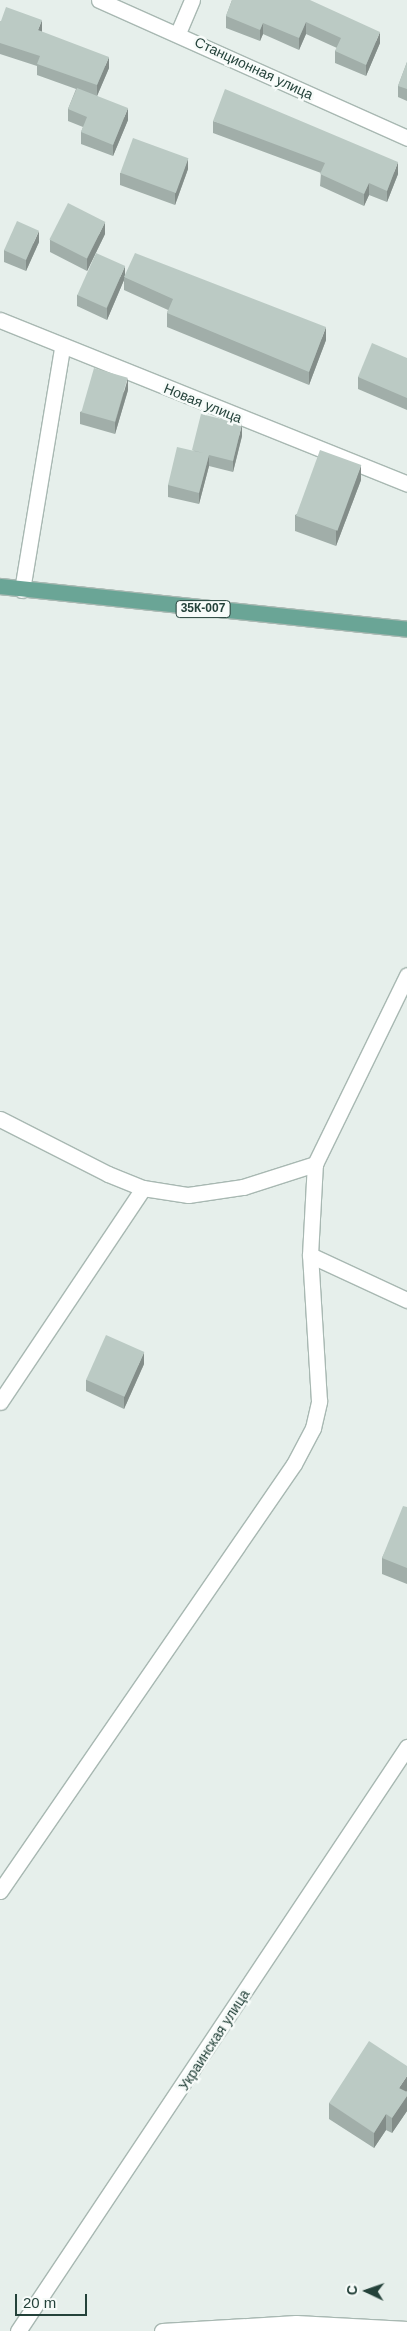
<!DOCTYPE html>
<meta charset="utf-8">
<style>
body{margin:0}
#map{position:relative;width:407px;height:2331px;overflow:hidden;background:#e6efeb;font-family:Arial,sans-serif}
div>[style]{position:absolute}
[style*='--x']{left:calc(var(--x)*1px);top:calc(var(--y)*1px);width:calc(var(--w)*1px);rotate:calc(var(--a)*1deg)}
.roads{filter:drop-shadow(1px 0 #a8b8b2) drop-shadow(-1px 0 #a8b8b2) drop-shadow(0 1px #a8b8b2) drop-shadow(0 -1px #a8b8b2)}
.minor>*{height:15px;margin:-7.5px;padding:0 7.5px;transform-origin:7.5px;border-radius:7.5px;background:#fff}
.major>*{height:15px;margin:-7.5px;padding:0 7.5px;transform-origin:7.5px;border-radius:7.5px;background:#6aa596}
.wall>*{inset:0;background:#a1aea9}
.shaded-wall>*{inset:0;background:#838d89}
.building>*{inset:0;background:#bbcac4;transform-origin:0 0}
span{translate:-50% -50%;white-space:nowrap;text-align:center;line-height:1.15;-webkit-text-stroke:5px #f7fbf9;paint-order:stroke}
.shield-label span{padding:1px 4px;background:#f7fbf9;border:1px solid;border-radius:4px;-webkit-text-stroke-width:0}
.shield-label{font-size:12px;color:#24423a;font-weight:700}
.street-label{font-size:14px;color:#24423a}
.north{position:absolute;left:342px;top:2266px;width:50px;height:50px;-webkit-text-stroke:4px #f7fbf9;paint-order:stroke;rotate:273deg;font-size:14px;font-weight:700;line-height:20px;text-align:center;color:#24423a}
.north::after{content:'';display:block;margin:auto;width:18px;height:22px;background:#24423a;clip-path:polygon(50% 0,100% 100%,50% 72%,0 100%)}
.scale{position:absolute;left:15px;top:2294px;width:72px;height:22px;box-sizing:border-box;border:2px solid #24423a;border-top:0;padding-left:6px;font-size:15px;line-height:18px;white-space:nowrap;color:#24423a;-webkit-text-stroke:4px #f7fbf9;paint-order:stroke}
</style>
<div id="map">
<div class="roads">
<div class="minor">
<i style="--x:99;--y:0;--w:338;--a:24.1"></i>
<i style="--x:178;--y:33;--w:36;--a:-67"></i>
<i style="--x:0;--y:320;--w:439;--a:21.9"></i>
<i style="--x:22;--y:590;--w:245;--a:-80.6"></i>
<i style="--x:0;--y:1119;--w:121;--a:27"></i>
<i style="--x:108;--y:1174;--w:38;--a:22"></i>
<i style="--x:143;--y:1188;--w:46;--a:8.8"></i>
<i style="--x:188;--y:1195;--w:56;--a:-8.3"></i>
<i style="--x:243;--y:1187;--w:76;--a:-17.7"></i>
<i style="--x:310;--y:1255;--w:107;--a:24.9"></i>
<i style="--x:0;--y:1402;--w:257;--a:-56.2"></i>
<i style="--x:0;--y:1891;--w:518;--a:-55.45"></i>
<i style="--x:294;--y:1464;--w:41;--a:-62.2"></i>
<i style="--x:313;--y:1428;--w:28;--a:-77"></i>
<i style="--x:319;--y:1401;--w:146;--a:-93.5"></i>
<i style="--x:310;--y:1255;--w:91;--a:-86.9"></i>
<i style="--x:315;--y:1164;--w:210;--a:-64"></i>
<i style="--x:18;--y:2331;--w:702;--a:-56.33"></i>
<i style="--x:162;--y:2331;--w:134;--a:-3.4"></i>
<i style="--x:296;--y:2323;--w:111;--a:3.1"></i>
</div>
<div class="major">
<i style="--x:0;--y:586;--w:409;--a:6"></i>
</div>
</div>
<div class="wall">
<i style="clip-path:polygon(232px 0,380px 43px,366px 76px,335px 63px,335px 51px,337px 48px,306px 34px,299px 50px,263px 34px,260px 41px,226px 28px,226px 16px)"></i>
<i style="clip-path:polygon(0 21px,42px 31px,41px 32px,109px 68px,97px 96px,128px 120px,113px 156px,81px 144px,81px 132px,83px 127px,68px 121px,68px 109px,76px 89px,37px 75px,37px 66px,0 54px)"></i>
<i style="clip-path:polygon(407px 62px,407px 101px,398px 97px,398px 86px)"></i>
<i style="clip-path:polygon(213px 121px,398px 174px,387px 202px,369px 195px,364px 206px,320px 186px,321px 173px,213px 133px)"></i>
<i style="clip-path:polygon(188px 169px,175px 205px,120px 185px,120px 173px)"></i>
<i style="clip-path:polygon(105px 234px,87px 271px,50px 252px,50px 240px)"></i>
<i style="clip-path:polygon(39px 242px,26px 271px,4px 262px,4px 250px)"></i>
<i style="clip-path:polygon(125px 275px,326px 340px,309px 385px,167px 327px,167px 313px,168px 310px,124px 290px,124px 280px,107px 320px,77px 306px,77px 295px)"></i>
<i style="clip-path:polygon(407px 358px,407px 410px,358px 389px,358px 377px)"></i>
<i style="clip-path:polygon(128px 390px,115px 434px,80px 424px,80px 412px)"></i>
<i style="clip-path:polygon(242px 436px,233px 472px,209px 466px,199px 504px,168px 497px,168px 485px,192px 451px)"></i>
<i style="clip-path:polygon(361px 480px,336px 546px,295px 531px,295px 515px)"></i>
<i style="clip-path:polygon(144px 1364px,124px 1409px,86px 1391px,86px 1380px)"></i>
<i style="clip-path:polygon(407px 1507px,407px 1584px,382px 1574px,382px 1558px)"></i>
<i style="clip-path:polygon(407px 2092px,407px 2111px,392px 2133px,386px 2130px,374px 2148px,329px 2119px,329px 2103px)"></i>
</div>
<div class="shaded-wall">
<i style="clip-path:polygon(42px 20px,42px 31px,38px 41px,38px 30px)"></i>
<i style="clip-path:polygon(306px 22px,306px 34px,299px 50px,299px 38px)"></i>
<i style="clip-path:polygon(263px 23px,263px 34px,260px 41px,260px 30px)"></i>
<i style="clip-path:polygon(380px 32px,380px 43px,366px 76px,366px 65px)"></i>
<i style="clip-path:polygon(109px 57px,109px 68px,97px 96px,97px 85px)"></i>
<i style="clip-path:polygon(128px 108px,128px 120px,113px 156px,113px 145px)"></i>
<i style="clip-path:polygon(188px 158px,188px 169px,175px 205px,175px 194px)"></i>
<i style="clip-path:polygon(398px 162px,398px 174px,387px 202px,387px 191px)"></i>
<i style="clip-path:polygon(369px 183px,369px 195px,364px 206px,364px 194px)"></i>
<i style="clip-path:polygon(105px 222px,105px 234px,87px 271px,87px 259px)"></i>
<i style="clip-path:polygon(39px 231px,39px 242px,26px 271px,26px 260px)"></i>
<i style="clip-path:polygon(125px 266px,125px 278px,124px 277px,124px 280px,107px 320px,107px 308px)"></i>
<i style="clip-path:polygon(326px 327px,326px 340px,309px 385px,309px 372px)"></i>
<i style="clip-path:polygon(128px 378px,128px 390px,115px 434px,115px 423px)"></i>
<i style="clip-path:polygon(242px 424px,242px 436px,233px 472px,233px 461px)"></i>
<i style="clip-path:polygon(209px 455px,209px 466px,199px 504px,199px 493px)"></i>
<i style="clip-path:polygon(361px 465px,361px 480px,336px 546px,336px 531px)"></i>
<i style="clip-path:polygon(144px 1352px,144px 1364px,124px 1409px,124px 1397px)"></i>
<i style="clip-path:polygon(407px 2076px,407px 2091px,399px 2103px,399px 2088px)"></i>
<i style="clip-path:polygon(407px 2096px,407px 2111px,392px 2133px,392px 2118px)"></i>
<i style="clip-path:polygon(386px 2114px,386px 2130px,374px 2148px,374px 2133px)"></i>
</div>
<div class="building">
<i style="clip-path:polygon(232px 0,310px 0,380px 32px,366px 65px,335px 51px,341px 38px,306px 22px,299px 38px,263px 23px,260px 30px,226px 16px)"></i>
<i style="clip-path:polygon(6px 7px,42px 20px,38px 30px,109px 57px,97px 85px,37px 64px,40px 56px,0 43px,0 21px,1px 21px)"></i>
<i style="clip-path:polygon(407px 62px,407px 89px,398px 86px)"></i>
<i style="clip-path:polygon(77px 88px,128px 108px,113px 145px,81px 132px,87px 117px,68px 109px)"></i>
<i style="clip-path:polygon(225px 89px,398px 162px,387px 191px,369px 183px,364px 194px,320px 174px,325px 163px,213px 121px)"></i>
<i style="left:133px;top:138px;width:59px;height:37px;rotate:20deg"></i>
<i style="left:68px;top:203px;width:42px;height:41px;rotate:27deg"></i>
<i style="left:17px;top:221px;width:24px;height:32px;rotate:24deg"></i>
<i style="left:96px;top:253px;width:32px;height:46px;rotate:24deg"></i>
<i style="clip-path:polygon(135px 253px,326px 327px,309px 372px,167px 313px,173px 299px,124px 277px)"></i>
<i style="clip-path:polygon(372px 343px,407px 358px,407px 398px,358px 377px)"></i>
<i style="left:94px;top:368px;width:35px;height:46px;rotate:16deg"></i>
<i style="clip-path:polygon(201px 414px,242px 424px,233px 461px,209px 455px,199px 493px,168px 485px,177px 447px,203px 453px,192px 450px)"></i>
<i style="left:320px;top:450px;width:44px;height:70px;rotate:20deg"></i>
<i style="left:106px;top:1335px;width:42px;height:49px;rotate:24deg"></i>
<i style="clip-path:polygon(403px 1506px,407px 1507px,407px 1568px,382px 1558px)"></i>
<i style="clip-path:polygon(369px 2041px,407px 2066px,407px 2076px,399px 2088px,407px 2092px,407px 2096px,392px 2118px,386px 2114px,374px 2133px,329px 2103px)"></i>
</div>
<div class="shield-label">
<span style="left:203px;top:609px">35К-007</span>
</div>
<div class="street-label">
<span style="left:254px;top:68px;rotate:25deg">Станционная улица</span>
<span style="left:203px;top:403px;rotate:22deg">Новая улица</span>
<span style="left:214px;top:2040px;rotate:-57deg">Украинская улица</span>
</div>
<div class="north">С</div>
<div class="scale">20 m</div>
</div>
